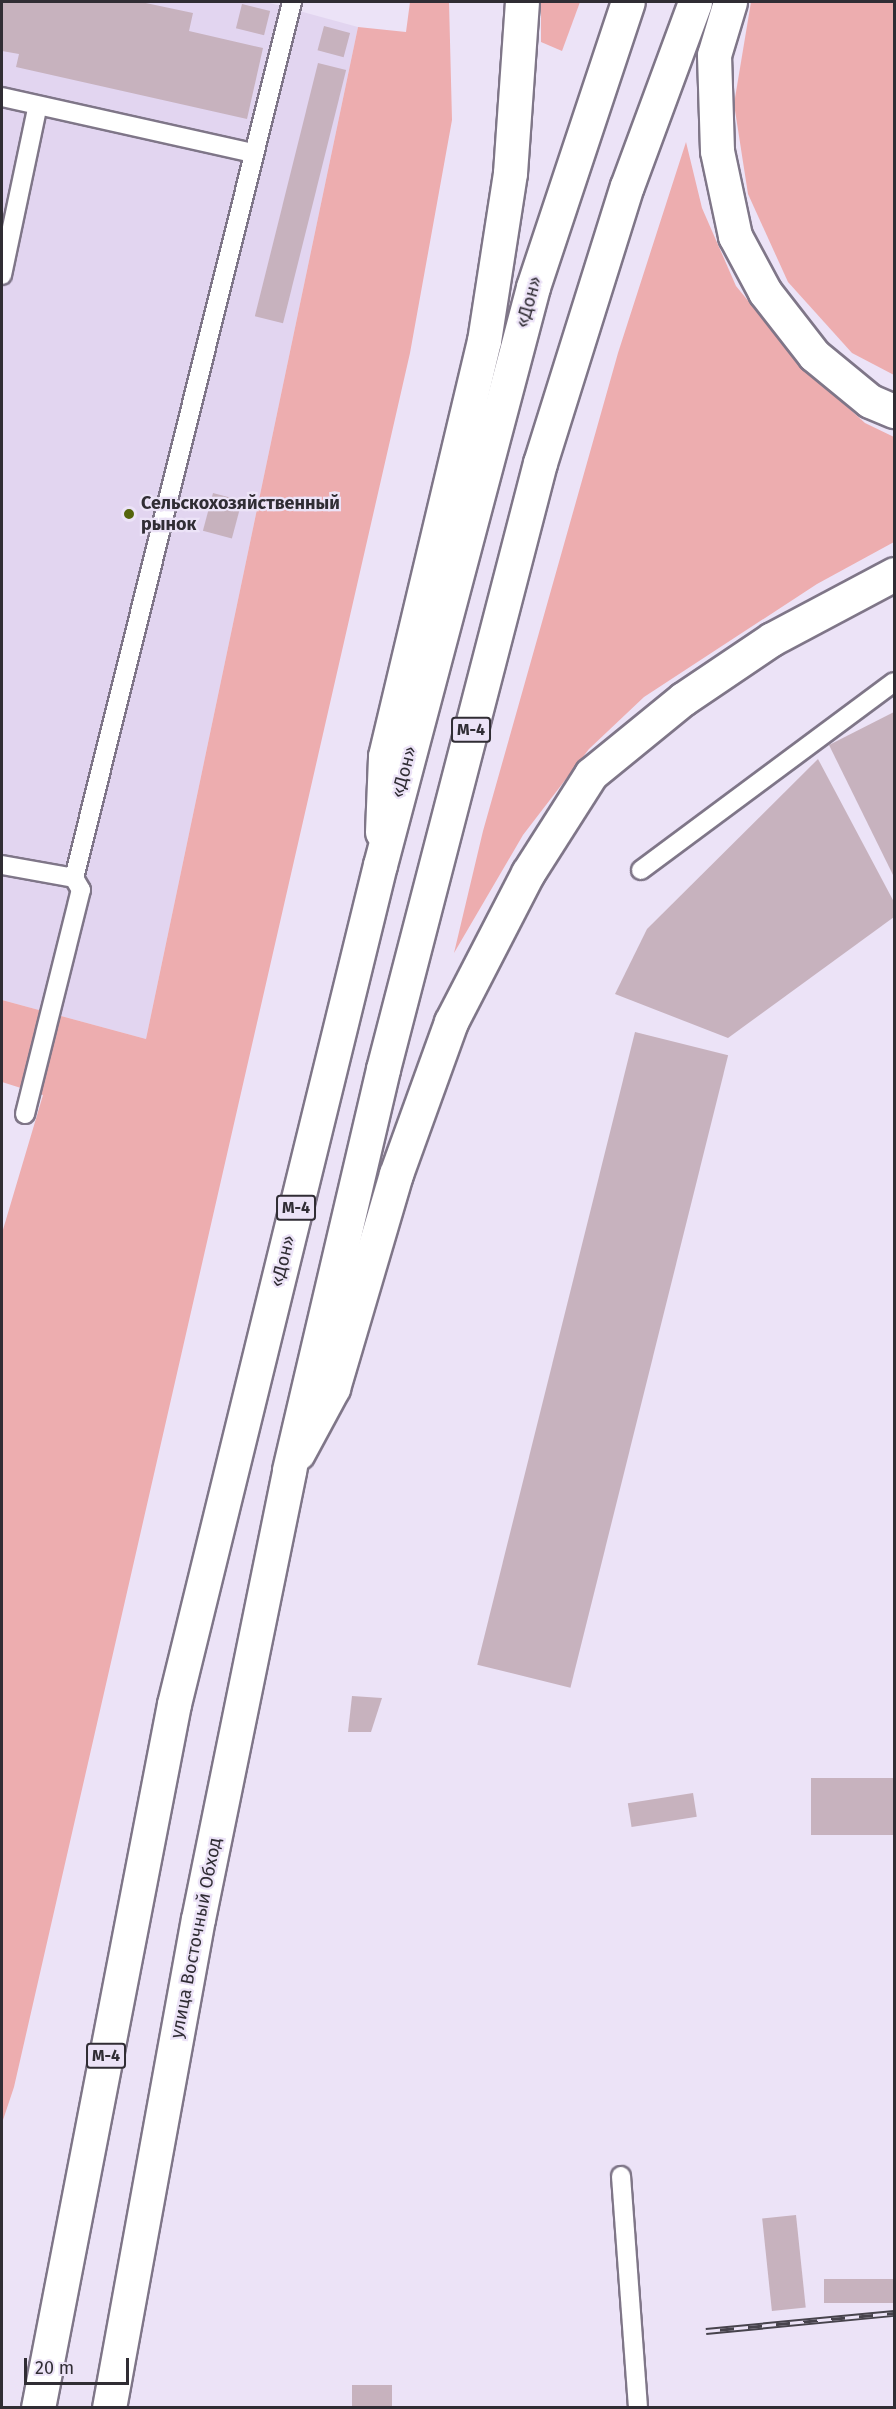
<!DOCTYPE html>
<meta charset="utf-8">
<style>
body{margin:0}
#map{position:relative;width:896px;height:2409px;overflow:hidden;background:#ece3f7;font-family:"Fira Sans",sans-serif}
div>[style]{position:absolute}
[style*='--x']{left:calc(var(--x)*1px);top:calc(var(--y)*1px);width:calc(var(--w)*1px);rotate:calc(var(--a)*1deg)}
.built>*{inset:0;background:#e2d5f0}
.green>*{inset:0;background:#edadaf}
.building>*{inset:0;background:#c7b2be;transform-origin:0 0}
.roads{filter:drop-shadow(2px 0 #7f7688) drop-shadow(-2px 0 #7f7688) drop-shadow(0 2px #7f7688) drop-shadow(0 -2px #7f7688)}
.service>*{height:18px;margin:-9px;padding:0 9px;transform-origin:9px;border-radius:9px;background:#fff}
.secondary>*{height:33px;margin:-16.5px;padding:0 16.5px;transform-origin:16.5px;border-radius:16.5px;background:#fff}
.trunk>*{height:33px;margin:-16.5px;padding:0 16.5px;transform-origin:16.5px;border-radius:16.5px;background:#fff}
.rail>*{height:7px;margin-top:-3.5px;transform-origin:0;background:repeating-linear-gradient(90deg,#ece3f7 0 14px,#47434c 0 28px);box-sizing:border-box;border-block:2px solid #47434c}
.dots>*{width:16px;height:16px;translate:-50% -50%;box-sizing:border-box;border:3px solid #ece3f7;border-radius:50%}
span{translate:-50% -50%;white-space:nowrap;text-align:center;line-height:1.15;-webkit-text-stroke:4.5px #ece3f7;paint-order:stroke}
.shield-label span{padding:2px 4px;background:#ece3f7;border:2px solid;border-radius:4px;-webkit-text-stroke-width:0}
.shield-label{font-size:16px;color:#302d34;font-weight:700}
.street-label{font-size:18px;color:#302d34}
.poi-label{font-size:18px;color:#302d34;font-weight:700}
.left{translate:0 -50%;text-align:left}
.frame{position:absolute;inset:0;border:3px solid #302d34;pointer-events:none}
.scale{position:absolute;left:24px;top:2358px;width:105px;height:27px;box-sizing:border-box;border:3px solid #302d34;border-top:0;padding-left:8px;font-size:18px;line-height:21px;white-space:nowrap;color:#302d34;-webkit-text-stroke:4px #ece3f7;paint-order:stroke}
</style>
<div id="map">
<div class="built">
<i style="clip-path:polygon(2px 2px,266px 2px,358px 27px,146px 1039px,2px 1000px)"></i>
</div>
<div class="green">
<i style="clip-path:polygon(410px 2px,449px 2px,452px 120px,410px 353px,14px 2087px,2px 2123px,2px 1233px,43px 1095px,2px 1082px,2px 1000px,146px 1039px,358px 27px,406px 32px)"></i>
<i style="clip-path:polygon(541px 2px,580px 2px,562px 51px,541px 42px)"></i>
<i style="clip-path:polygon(751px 2px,894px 2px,894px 375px,852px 353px,788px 282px,748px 194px,734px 104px)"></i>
<i style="clip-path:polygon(686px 142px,702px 208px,736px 286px,800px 364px,865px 423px,894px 437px,894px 542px,817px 584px,644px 697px,589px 749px,523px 835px,454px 953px,483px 831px,618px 353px)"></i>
</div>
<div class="building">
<i style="clip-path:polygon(2px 2px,141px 2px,193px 13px,189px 31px,263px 48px,247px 119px,16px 67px,19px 54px,2px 51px)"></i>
<i style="left:242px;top:4px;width:29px;height:25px;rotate:14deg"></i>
<i style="left:324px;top:26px;width:27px;height:25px;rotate:15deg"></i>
<i style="left:318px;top:63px;width:29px;height:261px;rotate:14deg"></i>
<i style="left:213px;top:493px;width:30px;height:39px;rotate:15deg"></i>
<i style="clip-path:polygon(894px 712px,894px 877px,829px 745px)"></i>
<i style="clip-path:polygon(818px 759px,894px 902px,894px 917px,728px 1038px,615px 994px,647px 929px)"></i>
<i style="left:635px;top:1032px;width:96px;height:652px;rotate:14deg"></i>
<i style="clip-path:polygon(352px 1696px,382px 1698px,371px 1732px,348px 1732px)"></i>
<i style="left:894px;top:1778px;width:57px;height:83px;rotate:90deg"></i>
<i style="left:693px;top:1793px;width:24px;height:66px;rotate:81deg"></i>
<i style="left:796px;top:2215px;width:93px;height:34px;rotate:84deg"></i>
<i style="left:894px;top:2279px;width:24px;height:70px;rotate:90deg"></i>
<i style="left:352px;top:2385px;width:40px;height:23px"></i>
</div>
<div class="roads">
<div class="service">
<i style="--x:2;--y:97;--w:256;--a:12.6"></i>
<i style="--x:2;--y:275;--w:170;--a:-78.1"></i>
<i style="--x:2;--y:865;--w:73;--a:10.2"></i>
<i style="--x:641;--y:870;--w:315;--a:-36.6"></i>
<i style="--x:25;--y:1114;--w:231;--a:-76"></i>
<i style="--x:81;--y:890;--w:14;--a:-120"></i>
<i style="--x:74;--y:878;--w:903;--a:-76.03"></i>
<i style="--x:621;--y:2176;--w:233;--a:85.8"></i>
</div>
<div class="secondary">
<i style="--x:730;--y:2;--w:55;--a:106.8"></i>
<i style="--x:714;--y:55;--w:96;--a:88.2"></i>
<i style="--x:717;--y:151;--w:87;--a:78"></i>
<i style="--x:735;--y:236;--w:64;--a:61.8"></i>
<i style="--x:765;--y:292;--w:80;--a:52.1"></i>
<i style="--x:814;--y:355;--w:72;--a:39.4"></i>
<i style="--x:870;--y:401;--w:26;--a:23"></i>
<i style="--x:382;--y:832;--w:76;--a:-87.7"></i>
<i style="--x:385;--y:756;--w:427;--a:-76.6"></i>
<i style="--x:484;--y:341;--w:170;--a:-81.2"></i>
<i style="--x:510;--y:173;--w:171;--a:-86"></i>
<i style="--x:298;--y:1453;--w:74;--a:-61.7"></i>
<i style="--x:333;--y:1388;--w:223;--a:-73.6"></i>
<i style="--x:396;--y:1174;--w:162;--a:-70.1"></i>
<i style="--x:451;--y:1022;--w:168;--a:-62.7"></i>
<i style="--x:528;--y:873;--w:117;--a:-57.5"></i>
<i style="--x:591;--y:774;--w:119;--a:-39.2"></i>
<i style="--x:683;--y:699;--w:107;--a:-34"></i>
<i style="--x:772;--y:639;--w:138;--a:-28"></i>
</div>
<div class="trunk">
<i style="--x:38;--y:2408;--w:717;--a:-79.07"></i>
<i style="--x:174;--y:1704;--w:864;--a:-76.21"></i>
<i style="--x:380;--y:865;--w:598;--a:-75.17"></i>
<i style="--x:533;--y:287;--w:300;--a:-71.6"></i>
<i style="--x:109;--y:2408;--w:497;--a:-79.7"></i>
<i style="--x:198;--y:1919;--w:458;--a:-78.5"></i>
<i style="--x:289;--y:1470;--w:412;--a:-76.8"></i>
<i style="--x:383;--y:1069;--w:626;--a:-75.48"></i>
<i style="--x:540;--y:463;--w:290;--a:-72.6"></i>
<i style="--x:627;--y:186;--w:196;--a:-69.7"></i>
</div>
</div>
<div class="rail">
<i style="--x:706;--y:2331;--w:189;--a:-5.5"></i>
</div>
<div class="dots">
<i style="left:129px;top:514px;background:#55650c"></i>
</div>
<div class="shield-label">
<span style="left:471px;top:730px">М-4</span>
<span style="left:296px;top:1208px">М-4</span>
<span style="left:106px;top:2056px">М-4</span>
</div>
<div class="street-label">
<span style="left:529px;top:302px;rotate:-74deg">«Дон»</span>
<span style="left:404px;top:772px;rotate:-75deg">«Дон»</span>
<span style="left:283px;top:1261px;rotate:-76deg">«Дон»</span>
<span style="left:196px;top:1938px;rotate:-79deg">улица Восточный Обход</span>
</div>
<div class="poi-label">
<span class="left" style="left:141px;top:514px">Сельскохозяйственный<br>рынок</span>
</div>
<div class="frame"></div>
<div class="scale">20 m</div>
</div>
